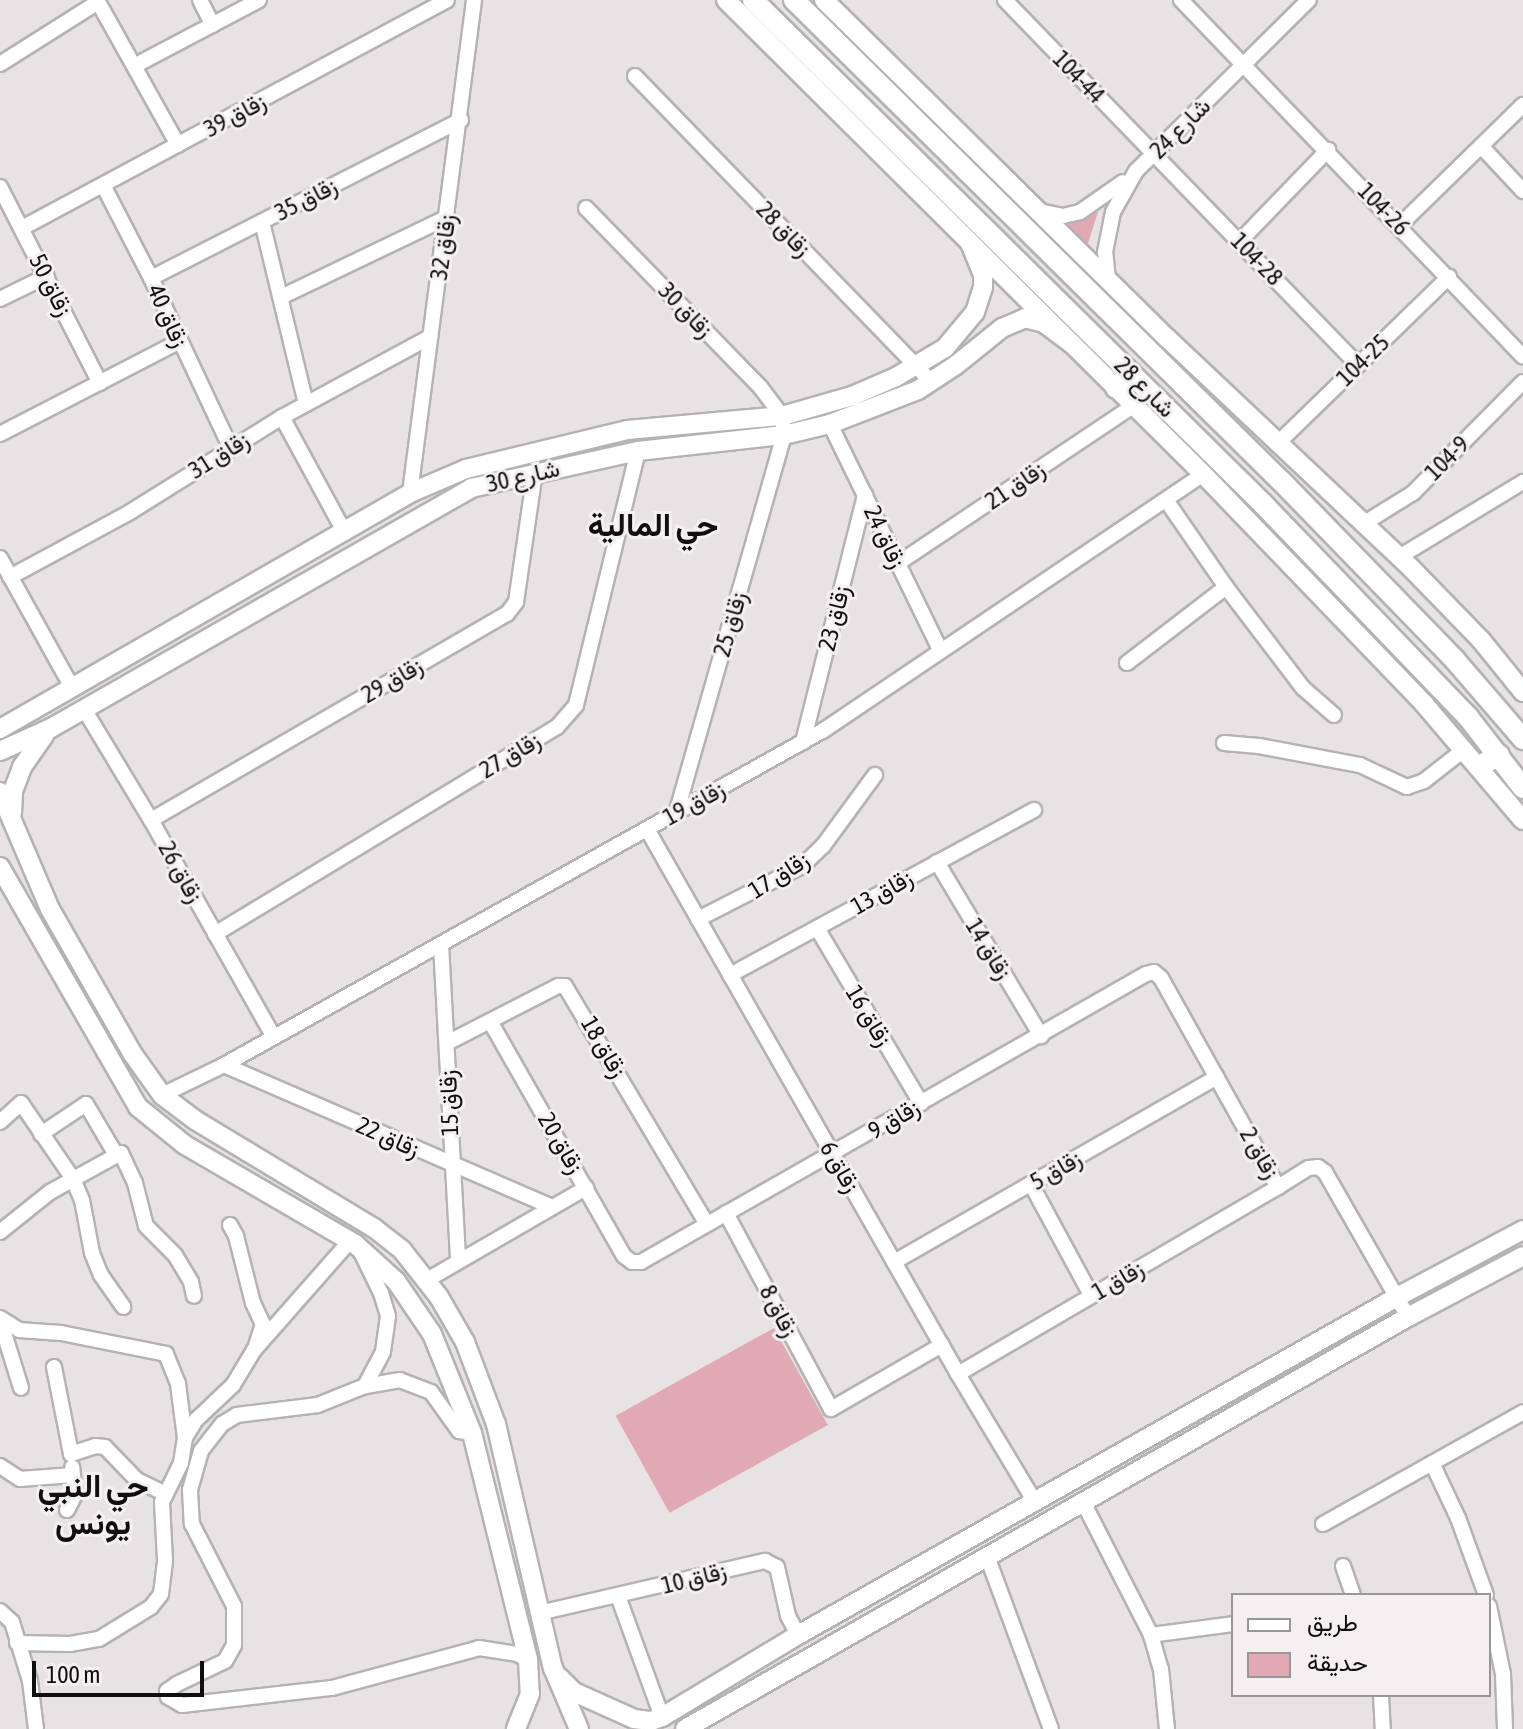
<!DOCTYPE html>
<meta charset="utf-8">
<style>
body{margin:0}
#map{position:relative;width:1523px;height:1729px;overflow:hidden;background:#e7e3e4;font-family:"Asap Condensed",Vazirmatn,sans-serif}
div>[style]{position:absolute}
[style*='--x']{left:calc(var(--x)*1px);top:calc(var(--y)*1px);width:calc(var(--w)*1px);rotate:calc(var(--a)*1deg)}
.green>*{inset:0;background:#e0a9b3;transform-origin:0 0}
.roads{filter:drop-shadow(2px 0 #b6b2b3) drop-shadow(-2px 0 #b6b2b3) drop-shadow(0 2px #b6b2b3) drop-shadow(0 -2px #b6b2b3)}
.minor>*{height:14px;margin:-7px;padding:0 7px;transform-origin:7px;border-radius:7px;background:#fff}
.major>*{height:18px;margin:-9px;padding:0 9px;transform-origin:9px;border-radius:9px;background:#fff}
.highway>*{height:20px;margin:-10px;padding:0 10px;transform-origin:10px;border-radius:10px;background:#fff}
span{translate:-50% -50%;white-space:nowrap;text-align:center;line-height:1.15;-webkit-text-stroke:6px #f4f0f1;paint-order:stroke}
.street-label{font-size:24px;color:#100f0f}
.district-label{font-size:32px;color:#100f0f;font-weight:700}
.legend{position:absolute;left:1231px;top:1593px;width:260px;height:104px;box-sizing:border-box;background:#f4f0f1;border:2px solid #999697;margin:0;padding:10px 14px;list-style:none;font-size:24px;color:#100f0f}
.legend li{display:flex;align-items:center;gap:16px;height:40px}
.legend b{width:40px;border:2px solid #999697}
.scale{position:absolute;left:32px;top:1661px;width:172px;height:36px;box-sizing:border-box;border:4px solid #100f0f;border-top:0;padding-left:10px;font-size:24px;line-height:28px;white-space:nowrap;color:#100f0f;-webkit-text-stroke:6px #f4f0f1;paint-order:stroke}
</style>
<div id="map">
<div class="green">
<i style="clip-path:polygon(1098px 212px,1079px 272px,1038px 231px)"></i>
<i style="left:774px;top:1328px;width:111px;height:181px;rotate:61deg"></i>
</div>
<div class="roads">
<div class="minor">
<i style="--x:97;--y:0;--w:166;--a:60.8"></i>
<i style="--x:200;--y:0;--w:28;--a:63"></i>
<i style="--x:1005;--y:0;--w:508;--a:45.96"></i>
<i style="--x:1181;--y:0;--w:494;--a:46.2"></i>
<i style="--x:0;--y:64;--w:116;--a:-32.3"></i>
<i style="--x:134;--y:66;--w:141;--a:-27.8"></i>
<i style="--x:635;--y:76;--w:426;--a:45.9"></i>
<i style="--x:1481;--y:146;--w:62;--a:47"></i>
<i style="--x:103;--y:185;--w:105;--a:62.7"></i>
<i style="--x:151;--y:278;--w:187;--a:64.9"></i>
<i style="--x:0;--y:187;--w:220;--a:63"></i>
<i style="--x:586;--y:208;--w:251;--a:45.8"></i>
<i style="--x:761;--y:388;--w:35;--a:53"></i>
<i style="--x:782;--y:416;--w:19;--a:84"></i>
<i style="--x:784;--y:435;--w:393;--a:105.9"></i>
<i style="--x:1039;--y:211;--w:25;--a:12"></i>
<i style="--x:1063;--y:216;--w:17;--a:-13"></i>
<i style="--x:1080;--y:212;--w:52;--a:-34.9"></i>
<i style="--x:262;--y:222;--w:187;--a:76.4"></i>
<i style="--x:1400;--y:225;--w:172;--a:-44.3"></i>
<i style="--x:22;--y:228;--w:482;--a:-28.2"></i>
<i style="--x:1240;--y:241;--w:127;--a:-46"></i>
<i style="--x:151;--y:278;--w:348;--a:-27"></i>
<i style="--x:1108;--y:279;--w:27;--a:-96"></i>
<i style="--x:1105;--y:252;--w:41;--a:-78.7"></i>
<i style="--x:1113;--y:212;--w:47;--a:-60.7"></i>
<i style="--x:1136;--y:171;--w:243;--a:-44.7"></i>
<i style="--x:281;--y:297;--w:183;--a:-25.6"></i>
<i style="--x:0;--y:299;--w:52;--a:-26.1"></i>
<i style="--x:282;--y:417;--w:132;--a:61.5"></i>
<i style="--x:830;--y:424;--w:251;--a:64"></i>
<i style="--x:0;--y:434;--w:200;--a:-27.3"></i>
<i style="--x:1277;--y:444;--w:240;--a:-44.2"></i>
<i style="--x:410;--y:493;--w:497;--a:-82.6"></i>
<i style="--x:1166;--y:500;--w:106;--a:55.4"></i>
<i style="--x:1226;--y:587;--w:127;--a:52.7"></i>
<i style="--x:1303;--y:688;--w:41;--a:41.1"></i>
<i style="--x:1363;--y:524;--w:59;--a:-31.8"></i>
<i style="--x:1413;--y:493;--w:156;--a:-45.3"></i>
<i style="--x:1399;--y:557;--w:145;--a:-31.2"></i>
<i style="--x:0;--y:558;--w:150;--a:60.9"></i>
<i style="--x:897;--y:564;--w:284;--a:-33.8"></i>
<i style="--x:10;--y:577;--w:136;--a:-28.4"></i>
<i style="--x:130;--y:512;--w:179;--a:-32"></i>
<i style="--x:282;--y:417;--w:168;--a:-28.4"></i>
<i style="--x:1127;--y:663;--w:125;--a:-37.5"></i>
<i style="--x:84;--y:709;--w:130;--a:58.9"></i>
<i style="--x:151;--y:820;--w:249;--a:60.5"></i>
<i style="--x:803;--y:742;--w:255;--a:-75.9"></i>
<i style="--x:1224;--y:743;--w:35;--a:5"></i>
<i style="--x:1259;--y:746;--w:103;--a:10.7"></i>
<i style="--x:1360;--y:765;--w:52;--a:25.1"></i>
<i style="--x:1407;--y:787;--w:18;--a:-19"></i>
<i style="--x:1424;--y:781;--w:52;--a:-38"></i>
<i style="--x:151;--y:820;--w:411;--a:-30.1"></i>
<i style="--x:507;--y:614;--w:15;--a:-53"></i>
<i style="--x:516;--y:602;--w:131;--a:-81.7"></i>
<i style="--x:647;--y:829;--w:627;--a:60.29"></i>
<i style="--x:958;--y:1374;--w:149;--a:59"></i>
<i style="--x:937;--y:862;--w:203;--a:59.1"></i>
<i style="--x:698;--y:919;--w:117;--a:-27"></i>
<i style="--x:802;--y:866;--w:29;--a:-44"></i>
<i style="--x:823;--y:846;--w:88;--a:-53.8"></i>
<i style="--x:817;--y:928;--w:204;--a:59.3"></i>
<i style="--x:215;--y:934;--w:400;--a:-31.2"></i>
<i style="--x:557;--y:727;--w:29;--a:-49"></i>
<i style="--x:576;--y:705;--w:261;--a:-76.3"></i>
<i style="--x:441;--y:944;--w:317;--a:86.9"></i>
<i style="--x:730;--y:975;--w:346;--a:-28.5"></i>
<i style="--x:491;--y:1023;--w:268;--a:60.3"></i>
<i style="--x:624;--y:1256;--w:10;--a:37"></i>
<i style="--x:632;--y:1262;--w:9;--a:0"></i>
<i style="--x:641;--y:1262;--w:581;--a:-29.7"></i>
<i style="--x:1146;--y:974;--w:8;--a:-14"></i>
<i style="--x:1154;--y:972;--w:9;--a:41"></i>
<i style="--x:1161;--y:978;--w:240;--a:60.8"></i>
<i style="--x:1278;--y:1187;--w:36;--a:-32"></i>
<i style="--x:1309;--y:1168;--w:9;--a:-6"></i>
<i style="--x:1318;--y:1167;--w:9;--a:36"></i>
<i style="--x:1325;--y:1172;--w:167;--a:60.2"></i>
<i style="--x:447;--y:1043;--w:125;--a:-27.2"></i>
<i style="--x:558;--y:986;--w:7;--a:0"></i>
<i style="--x:565;--y:986;--w:277;--a:59.2"></i>
<i style="--x:224;--y:1065;--w:357;--a:23.4"></i>
<i style="--x:162;--y:1095;--w:69;--a:-25.8"></i>
<i style="--x:224;--y:1065;--w:687;--a:-29.18"></i>
<i style="--x:824;--y:730;--w:457;--a:-34"></i>
<i style="--x:0;--y:1122;--w:28;--a:-42"></i>
<i style="--x:21;--y:1103;--w:92;--a:55.6"></i>
<i style="--x:73;--y:1179;--w:23;--a:67"></i>
<i style="--x:82;--y:1200;--w:54;--a:79.3"></i>
<i style="--x:92;--y:1253;--w:24;--a:68"></i>
<i style="--x:101;--y:1275;--w:39;--a:55"></i>
<i style="--x:41;--y:1134;--w:54;--a:-33.7"></i>
<i style="--x:86;--y:1104;--w:57;--a:59.4"></i>
<i style="--x:1031;--y:1184;--w:126;--a:61.6"></i>
<i style="--x:726;--y:1213;--w:222;--a:61.8"></i>
<i style="--x:831;--y:1409;--w:128;--a:-30"></i>
<i style="--x:230;--y:1225;--w:13;--a:61"></i>
<i style="--x:236;--y:1236;--w:69;--a:75.8"></i>
<i style="--x:253;--y:1303;--w:23;--a:65"></i>
<i style="--x:263;--y:1324;--w:23;--a:108"></i>
<i style="--x:0;--y:1232;--w:64;--a:-38.7"></i>
<i style="--x:50;--y:1192;--w:81;--a:-28.8"></i>
<i style="--x:121;--y:1153;--w:33;--a:65"></i>
<i style="--x:135;--y:1183;--w:44;--a:75.7"></i>
<i style="--x:146;--y:1226;--w:41;--a:45"></i>
<i style="--x:175;--y:1255;--w:31;--a:59"></i>
<i style="--x:191;--y:1282;--w:14;--a:78"></i>
<i style="--x:360;--y:1250;--w:48;--a:64"></i>
<i style="--x:381;--y:1293;--w:24;--a:73"></i>
<i style="--x:388;--y:1316;--w:36;--a:98"></i>
<i style="--x:383;--y:1352;--w:38;--a:118"></i>
<i style="--x:894;--y:1262;--w:372;--a:-29.8"></i>
<i style="--x:427;--y:1280;--w:184;--a:-30.1"></i>
<i style="--x:0;--y:1318;--w:22;--a:32"></i>
<i style="--x:19;--y:1330;--w:42;--a:4.1"></i>
<i style="--x:61;--y:1333;--w:107;--a:11.3"></i>
<i style="--x:166;--y:1354;--w:32;--a:68"></i>
<i style="--x:178;--y:1384;--w:54;--a:82.6"></i>
<i style="--x:0;--y:1320;--w:71;--a:72.8"></i>
<i style="--x:54;--y:1367;--w:89;--a:78.9"></i>
<i style="--x:71;--y:1454;--w:25;--a:-18"></i>
<i style="--x:95;--y:1446;--w:10;--a:6"></i>
<i style="--x:105;--y:1447;--w:46;--a:45.9"></i>
<i style="--x:137;--y:1480;--w:32;--a:26"></i>
<i style="--x:958;--y:1374;--w:371;--a:-30.3"></i>
<i style="--x:472;--y:1433;--w:13;--a:-171"></i>
<i style="--x:459;--y:1431;--w:48;--a:-125.7"></i>
<i style="--x:431;--y:1392;--w:33;--a:-159"></i>
<i style="--x:400;--y:1380;--w:36;--a:170"></i>
<i style="--x:365;--y:1386;--w:51;--a:158"></i>
<i style="--x:318;--y:1405;--w:82;--a:173"></i>
<i style="--x:237;--y:1415;--w:17;--a:149"></i>
<i style="--x:222;--y:1424;--w:34;--a:128"></i>
<i style="--x:201;--y:1451;--w:41;--a:105.8"></i>
<i style="--x:190;--y:1490;--w:34;--a:87"></i>
<i style="--x:192;--y:1524;--w:92;--a:62.9"></i>
<i style="--x:234;--y:1606;--w:39;--a:90"></i>
<i style="--x:234;--y:1645;--w:18;--a:119"></i>
<i style="--x:225;--y:1661;--w:53;--a:154.4"></i>
<i style="--x:177;--y:1684;--w:12;--a:145"></i>
<i style="--x:167;--y:1691;--w:6;--a:81"></i>
<i style="--x:168;--y:1697;--w:16;--a:30"></i>
<i style="--x:182;--y:1705;--w:151;--a:-6.5"></i>
<i style="--x:332;--y:1688;--w:152;--a:-15.2"></i>
<i style="--x:479;--y:1648;--w:38;--a:9"></i>
<i style="--x:517;--y:1654;--w:13;--a:29"></i>
<i style="--x:1432;--y:1463;--w:61;--a:64.7"></i>
<i style="--x:1458;--y:1518;--w:82;--a:70"></i>
<i style="--x:0;--y:1466;--w:24;--a:33"></i>
<i style="--x:20;--y:1479;--w:53;--a:-4.3"></i>
<i style="--x:1083;--y:1502;--w:149;--a:62.9"></i>
<i style="--x:1151;--y:1635;--w:35;--a:74"></i>
<i style="--x:1161;--y:1669;--w:60;--a:84.3"></i>
<i style="--x:67;--y:1510;--w:18;--a:-63"></i>
<i style="--x:75;--y:1494;--w:27;--a:-96"></i>
<i style="--x:1323;--y:1524;--w:229;--a:-29.2"></i>
<i style="--x:987;--y:1556;--w:184;--a:69.7"></i>
<i style="--x:1343;--y:1566;--w:31;--a:71"></i>
<i style="--x:618;--y:1596;--w:129;--a:70"></i>
<i style="--x:1489;--y:1606;--w:69;--a:78.4"></i>
<i style="--x:1503;--y:1674;--w:55;--a:87.9"></i>
<i style="--x:0;--y:1611;--w:16;--a:43"></i>
<i style="--x:12;--y:1622;--w:62;--a:73"></i>
<i style="--x:30;--y:1681;--w:48;--a:82.9"></i>
<i style="--x:539;--y:1613;--w:232;--a:-13"></i>
<i style="--x:765;--y:1561;--w:13;--a:27"></i>
<i style="--x:777;--y:1567;--w:50;--a:77.3"></i>
<i style="--x:788;--y:1616;--w:21;--a:62"></i>
<i style="--x:1151;--y:1635;--w:83;--a:-7.6"></i>
<i style="--x:17;--y:1643;--w:53;--a:1.1"></i>
<i style="--x:70;--y:1644;--w:29;--a:-10"></i>
<i style="--x:99;--y:1639;--w:61;--a:-31.6"></i>
<i style="--x:151;--y:1607;--w:16;--a:-52"></i>
<i style="--x:161;--y:1594;--w:34;--a:-83"></i>
<i style="--x:165;--y:1560;--w:58;--a:-93"></i>
<i style="--x:162;--y:1502;--w:43;--a:-64"></i>
<i style="--x:181;--y:1463;--w:25;--a:-81"></i>
<i style="--x:185;--y:1438;--w:21;--a:-59"></i>
<i style="--x:196;--y:1420;--w:51;--a:-43.4"></i>
<i style="--x:233;--y:1385;--w:41;--a:-59"></i>
<i style="--x:254;--y:1350;--w:145;--a:-48.6"></i>
<i style="--x:1381;--y:1695;--w:34;--a:87"></i>
</div>
<div class="major">
<i style="--x:726;--y:0;--w:672;--a:44.82"></i>
<i style="--x:1203;--y:474;--w:320;--a:46.1"></i>
<i style="--x:1425;--y:705;--w:151;--a:49.6"></i>
<i style="--x:824;--y:0;--w:482;--a:44.6"></i>
<i style="--x:1167;--y:338;--w:335;--a:43.3"></i>
<i style="--x:1411;--y:568;--w:100;--a:45.8"></i>
<i style="--x:1481;--y:640;--w:67;--a:51.1"></i>
<i style="--x:0;--y:729;--w:473;--a:-29.9"></i>
<i style="--x:410;--y:493;--w:61;--a:-23.2"></i>
<i style="--x:466;--y:469;--w:166;--a:-13.6"></i>
<i style="--x:627;--y:430;--w:156;--a:-5.2"></i>
<i style="--x:782;--y:416;--w:73;--a:-15.9"></i>
<i style="--x:852;--y:396;--w:48;--a:-23.4"></i>
<i style="--x:896;--y:377;--w:57;--a:-30.6"></i>
<i style="--x:945;--y:348;--w:47;--a:-50.2"></i>
<i style="--x:975;--y:312;--w:26;--a:-72"></i>
<i style="--x:983;--y:287;--w:12;--a:-90"></i>
<i style="--x:983;--y:275;--w:35;--a:-112"></i>
<i style="--x:0;--y:751;--w:56;--a:-24.3"></i>
<i style="--x:51;--y:728;--w:484;--a:-29.7"></i>
<i style="--x:471;--y:488;--w:171;--a:-12.5"></i>
<i style="--x:638;--y:451;--w:147;--a:-6.3"></i>
<i style="--x:784;--y:435;--w:47;--a:-13.4"></i>
<i style="--x:830;--y:424;--w:94;--a:-21.1"></i>
<i style="--x:918;--y:390;--w:45;--a:-33.3"></i>
<i style="--x:956;--y:365;--w:59;--a:-38.8"></i>
<i style="--x:1002;--y:328;--w:25;--a:-23"></i>
<i style="--x:1025;--y:318;--w:20;--a:15"></i>
<i style="--x:1044;--y:323;--w:36;--a:37"></i>
<i style="--x:0;--y:792;--w:127;--a:66.9"></i>
<i style="--x:50;--y:909;--w:166;--a:60.3"></i>
<i style="--x:132;--y:1053;--w:52;--a:54.5"></i>
<i style="--x:162;--y:1095;--w:41;--a:37.1"></i>
<i style="--x:195;--y:1120;--w:209;--a:31.1"></i>
<i style="--x:374;--y:1228;--w:36;--a:38"></i>
<i style="--x:402;--y:1250;--w:60;--a:51.8"></i>
<i style="--x:439;--y:1297;--w:52;--a:60"></i>
<i style="--x:465;--y:1342;--w:88;--a:69.3"></i>
<i style="--x:496;--y:1424;--w:251;--a:76.9"></i>
<i style="--x:553;--y:1668;--w:66;--a:66.9"></i>
<i style="--x:12;--y:813;--w:22;--a:-87"></i>
<i style="--x:13;--y:791;--w:26;--a:-69"></i>
<i style="--x:22;--y:767;--w:39;--a:-55"></i>
<i style="--x:0;--y:867;--w:277;--a:60.1"></i>
<i style="--x:138;--y:1107;--w:60;--a:39"></i>
<i style="--x:185;--y:1145;--w:197;--a:30.2"></i>
<i style="--x:355;--y:1244;--w:55;--a:42.1"></i>
<i style="--x:396;--y:1281;--w:64;--a:55.8"></i>
<i style="--x:432;--y:1334;--w:107;--a:68"></i>
<i style="--x:472;--y:1433;--w:234;--a:76.1"></i>
<i style="--x:528;--y:1660;--w:34;--a:87"></i>
<i style="--x:530;--y:1694;--w:38;--a:112"></i>
<i style="--x:559;--y:1677;--w:21;--a:45"></i>
<i style="--x:574;--y:1692;--w:66;--a:24.2"></i>
<i style="--x:634;--y:1719;--w:17;--a:7"></i>
<i style="--x:651;--y:1721;--w:12;--a:-20"></i>
<i style="--x:662;--y:1717;--w:159;--a:-31.1"></i>
<i style="--x:798;--y:1635;--w:688;--a:-29.43"></i>
<i style="--x:1397;--y:1297;--w:143;--a:-28"></i>
<i style="--x:685;--y:1729;--w:832;--a:-29.68"></i>
<i style="--x:1408;--y:1317;--w:130;--a:-27.9"></i>
</div>
<div class="highway">
<i style="--x:753;--y:0;--w:717;--a:44.66"></i>
<i style="--x:1263;--y:504;--w:296;--a:46.1"></i>
<i style="--x:1468;--y:717;--w:90;--a:52.2"></i>
<i style="--x:794;--y:0;--w:686;--a:44.65"></i>
<i style="--x:1282;--y:482;--w:247;--a:45.8"></i>
<i style="--x:1454;--y:659;--w:106;--a:49.2"></i>
<i style="--x:1116;--y:388;--w:21;--a:-45"></i>
<i style="--x:1480;--y:766;--w:22;--a:-30"></i>
</div>
</div>
<div class="street-label">
<span style="left:1079px;top:77px;rotate:46deg">104-44</span>
<span style="left:235px;top:115px;rotate:-28deg">زقاق 39</span>
<span style="left:1180px;top:128px;rotate:-45deg">شارع 24</span>
<span style="left:306px;top:199px;rotate:-27deg">زقاق 35</span>
<span style="left:1384px;top:209px;rotate:46deg">104-26</span>
<span style="left:784px;top:229px;rotate:46deg">زقاق 28</span>
<span style="left:443px;top:247px;rotate:-82deg">زقاق 32</span>
<span style="left:1257px;top:259px;rotate:46deg">104-28</span>
<span style="left:51px;top:285px;rotate:63deg">زقاق 50</span>
<span style="left:686px;top:310px;rotate:46deg">زقاق 30</span>
<span style="left:168px;top:316px;rotate:66deg">زقاق 40</span>
<span style="left:1363px;top:360px;rotate:-44deg">104-25</span>
<span style="left:1145px;top:387px;rotate:45deg">شارع 28</span>
<span style="left:219px;top:455px;rotate:-32deg">زقاق 31</span>
<span style="left:1447px;top:458px;rotate:-45deg">104-9</span>
<span style="left:523px;top:476px;rotate:-13deg">شارع 30</span>
<span style="left:1015px;top:485px;rotate:-34deg">زقاق 21</span>
<span style="left:885px;top:537px;rotate:65deg">زقاق 24</span>
<span style="left:834px;top:618px;rotate:-76deg">زقاق 23</span>
<span style="left:730px;top:624px;rotate:-74deg">زقاق 25</span>
<span style="left:392px;top:680px;rotate:-30deg">زقاق 29</span>
<span style="left:510px;top:755px;rotate:-31deg">زقاق 27</span>
<span style="left:694px;top:803px;rotate:-29deg">زقاق 19</span>
<span style="left:181px;top:872px;rotate:61deg">زقاق 26</span>
<span style="left:779px;top:875px;rotate:-32deg">زقاق 17</span>
<span style="left:882px;top:892px;rotate:-29deg">زقاق 13</span>
<span style="left:989px;top:949px;rotate:59deg">زقاق 14</span>
<span style="left:869px;top:1016px;rotate:59deg">زقاق 16</span>
<span style="left:604px;top:1047px;rotate:60deg">زقاق 18</span>
<span style="left:449px;top:1103px;rotate:-92deg">زقاق 15</span>
<span style="left:894px;top:1119px;rotate:-30deg">زقاق 9</span>
<span style="left:388px;top:1137px;rotate:24deg">زقاق 22</span>
<span style="left:561px;top:1143px;rotate:60deg">زقاق 20</span>
<span style="left:1260px;top:1153px;rotate:60deg">زقاق 2</span>
<span style="left:840px;top:1167px;rotate:60deg">زقاق 6</span>
<span style="left:1056px;top:1170px;rotate:-30deg">زقاق 5</span>
<span style="left:1118px;top:1280px;rotate:-30deg">زقاق 1</span>
<span style="left:779px;top:1311px;rotate:62deg">زقاق 8</span>
<span style="left:694px;top:1578px;rotate:-14deg">زقاق 10</span>
</div>
<div class="district-label">
<span style="left:653px;top:525px">حي المالية</span>
<span style="left:93px;top:1505px">حي النبي<br>يونس</span>
</div>
<ul class="legend">
<li><b style="height:10px;background:#fff"></b>طريق</li>
<li><b style="height:22px;background:#e0a9b3"></b>حديقة</li>
</ul>
<div class="scale">100 m</div>
</div>
